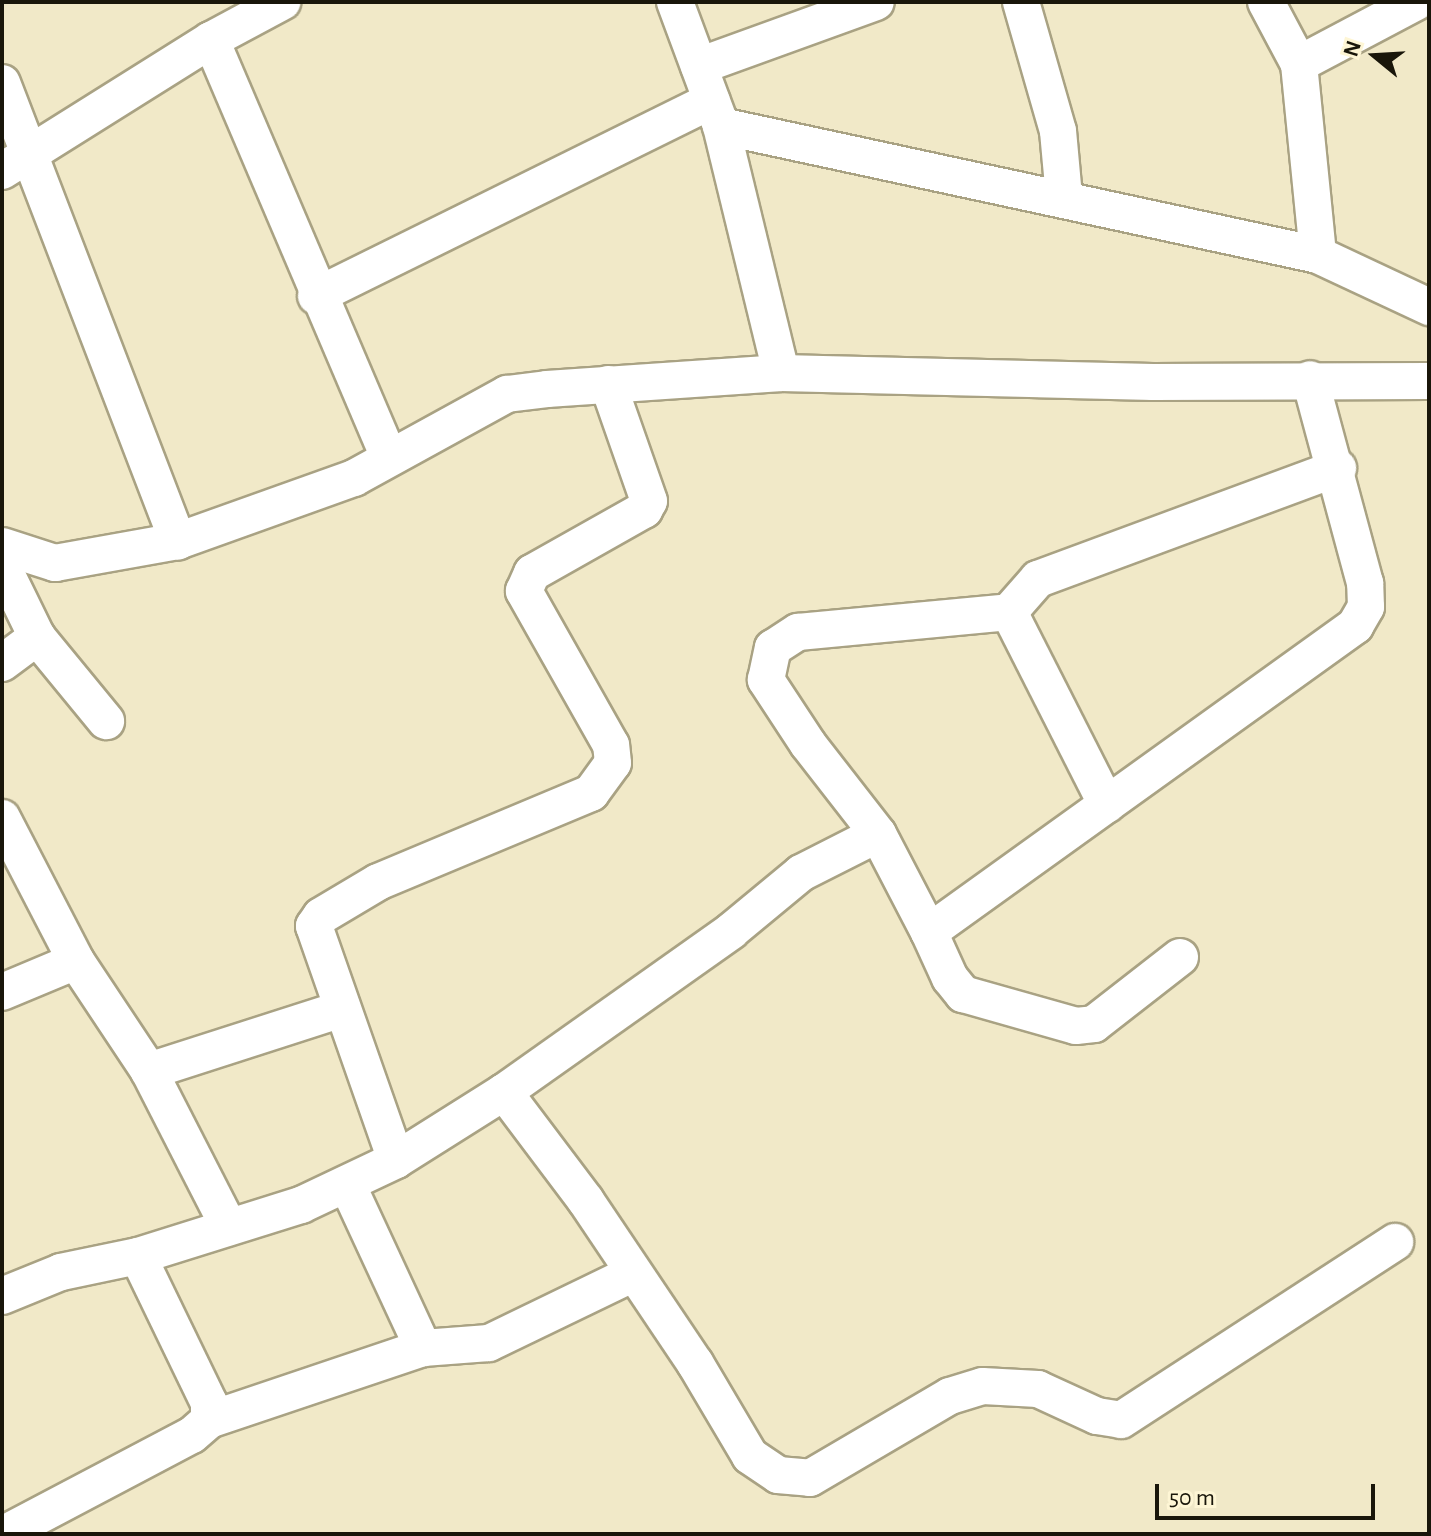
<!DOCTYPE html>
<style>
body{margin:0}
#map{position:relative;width:1431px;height:1536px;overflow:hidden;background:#f1e9c8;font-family:"Alegreya Sans",sans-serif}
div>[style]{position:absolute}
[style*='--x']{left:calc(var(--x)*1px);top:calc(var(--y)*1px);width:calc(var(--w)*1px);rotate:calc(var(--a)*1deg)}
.roads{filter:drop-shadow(2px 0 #a9a283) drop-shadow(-2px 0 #a9a283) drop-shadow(0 2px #a9a283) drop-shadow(0 -2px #a9a283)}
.street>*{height:36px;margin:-18px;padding:0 18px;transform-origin:18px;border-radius:18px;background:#fff}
span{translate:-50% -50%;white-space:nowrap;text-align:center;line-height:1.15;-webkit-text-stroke:6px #fef6d5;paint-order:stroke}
.frame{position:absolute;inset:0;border:4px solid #19160a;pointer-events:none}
.north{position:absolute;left:1335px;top:16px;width:80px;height:80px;-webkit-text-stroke:6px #fef6d5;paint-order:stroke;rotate:288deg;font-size:22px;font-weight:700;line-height:32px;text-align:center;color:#19160a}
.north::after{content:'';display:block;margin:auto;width:28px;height:36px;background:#19160a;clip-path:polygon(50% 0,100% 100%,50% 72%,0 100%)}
.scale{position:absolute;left:1155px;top:1484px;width:220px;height:36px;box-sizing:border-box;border:4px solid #19160a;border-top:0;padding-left:10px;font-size:24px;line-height:28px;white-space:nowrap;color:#19160a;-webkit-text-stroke:6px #fef6d5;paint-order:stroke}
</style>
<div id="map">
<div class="roads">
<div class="street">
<i style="--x:675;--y:2;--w:132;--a:69.6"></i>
<i style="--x:721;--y:126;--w:254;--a:76.3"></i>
<i style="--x:1021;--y:2;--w:134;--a:74"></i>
<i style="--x:1058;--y:131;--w:66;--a:84.8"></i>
<i style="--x:1266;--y:2;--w:70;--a:62"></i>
<i style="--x:1299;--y:64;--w:192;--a:84.3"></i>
<i style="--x:211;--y:40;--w:454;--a:66.9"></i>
<i style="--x:1299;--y:64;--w:132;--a:-27.9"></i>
<i style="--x:699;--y:66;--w:188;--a:-19.9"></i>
<i style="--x:2;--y:83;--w:491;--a:69"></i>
<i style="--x:721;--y:126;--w:611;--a:12.19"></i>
<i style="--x:1318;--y:255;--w:123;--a:25.1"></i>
<i style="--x:2;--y:171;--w:247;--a:-32.1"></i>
<i style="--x:211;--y:40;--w:81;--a:-28.2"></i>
<i style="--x:316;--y:296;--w:441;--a:-26.3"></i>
<i style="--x:2;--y:546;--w:56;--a:17.8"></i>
<i style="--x:55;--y:563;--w:125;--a:-10.1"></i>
<i style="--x:178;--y:541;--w:187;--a:-19.7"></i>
<i style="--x:354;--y:478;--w:175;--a:-28.8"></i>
<i style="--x:507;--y:394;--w:40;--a:-7.1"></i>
<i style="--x:547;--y:389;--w:235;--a:-3.9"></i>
<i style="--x:781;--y:373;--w:372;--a:1.4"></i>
<i style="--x:1153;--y:382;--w:276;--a:-0.2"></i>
<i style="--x:2;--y:565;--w:80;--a:64.1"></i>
<i style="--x:37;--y:637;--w:109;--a:50.6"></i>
<i style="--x:1009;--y:612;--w:216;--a:63.1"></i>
<i style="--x:2;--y:663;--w:44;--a:-36.6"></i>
<i style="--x:2;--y:818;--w:161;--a:62.6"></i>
<i style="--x:76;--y:961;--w:132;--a:56.4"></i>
<i style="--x:149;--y:1071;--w:175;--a:62.9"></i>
<i style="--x:878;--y:834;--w:114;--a:-127.9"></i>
<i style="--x:808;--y:744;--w:77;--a:-123.3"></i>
<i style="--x:766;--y:680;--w:33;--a:-78"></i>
<i style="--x:773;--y:648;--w:30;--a:-33"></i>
<i style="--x:798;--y:632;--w:212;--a:-5.4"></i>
<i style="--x:1009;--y:612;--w:44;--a:-48.7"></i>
<i style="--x:1038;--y:579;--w:320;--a:-20.3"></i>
<i style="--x:929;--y:932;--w:51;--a:65.5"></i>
<i style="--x:950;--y:978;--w:21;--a:51"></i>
<i style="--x:963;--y:994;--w:117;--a:15.8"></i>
<i style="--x:1076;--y:1026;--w:18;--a:-6"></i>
<i style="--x:1094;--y:1024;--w:109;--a:-37.9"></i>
<i style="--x:2;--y:992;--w:80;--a:-22.7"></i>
<i style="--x:149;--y:1071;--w:203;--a:-17.8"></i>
<i style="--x:504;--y:1092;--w:278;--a:-35.3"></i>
<i style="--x:731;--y:931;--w:91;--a:-39.6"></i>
<i style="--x:801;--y:873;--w:86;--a:-26.9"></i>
<i style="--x:878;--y:834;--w:110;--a:62.5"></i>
<i style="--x:929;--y:932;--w:525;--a:-35.69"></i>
<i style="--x:1355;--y:626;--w:22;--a:-60"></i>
<i style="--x:1366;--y:607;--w:24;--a:-92"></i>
<i style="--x:1365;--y:583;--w:211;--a:-105.1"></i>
<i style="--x:396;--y:1160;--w:248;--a:-109.3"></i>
<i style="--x:314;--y:926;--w:12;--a:-55"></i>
<i style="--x:321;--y:916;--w:66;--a:-30.8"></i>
<i style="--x:378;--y:882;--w:231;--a:-22.7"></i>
<i style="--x:591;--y:793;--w:37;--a:-54"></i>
<i style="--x:613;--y:763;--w:18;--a:-96"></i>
<i style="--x:611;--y:745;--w:177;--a:-119.5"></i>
<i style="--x:524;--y:591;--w:20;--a:-66"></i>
<i style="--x:532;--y:573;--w:129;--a:-29.4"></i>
<i style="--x:644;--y:510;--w:10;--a:-61"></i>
<i style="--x:649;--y:501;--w:124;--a:-109.3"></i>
<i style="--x:347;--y:1184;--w:181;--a:65.1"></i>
<i style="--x:2;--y:1296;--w:64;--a:-22.1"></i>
<i style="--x:61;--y:1272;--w:79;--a:-11.7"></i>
<i style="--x:138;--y:1256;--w:171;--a:-17.4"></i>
<i style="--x:301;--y:1205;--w:105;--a:-25.3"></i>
<i style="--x:396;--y:1160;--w:128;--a:-32.2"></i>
<i style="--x:504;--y:1092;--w:136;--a:53"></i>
<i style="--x:586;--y:1201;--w:195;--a:56.1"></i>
<i style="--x:695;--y:1363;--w:108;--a:59.4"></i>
<i style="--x:750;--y:1456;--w:34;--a:34"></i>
<i style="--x:778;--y:1475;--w:32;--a:5"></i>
<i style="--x:810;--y:1478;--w:162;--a:-30.4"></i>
<i style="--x:950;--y:1396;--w:34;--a:-17"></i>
<i style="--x:983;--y:1386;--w:55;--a:3.1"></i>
<i style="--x:1038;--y:1389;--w:65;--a:24.6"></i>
<i style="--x:1097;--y:1416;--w:24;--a:9"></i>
<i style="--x:1121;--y:1420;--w:327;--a:-33"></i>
<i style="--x:209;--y:1420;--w:226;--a:-18.6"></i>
<i style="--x:423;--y:1348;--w:66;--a:-4.3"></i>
<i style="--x:489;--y:1343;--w:159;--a:-25.8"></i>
<i style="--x:4;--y:1534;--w:212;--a:-27.8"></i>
<i style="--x:192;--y:1435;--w:23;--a:-41"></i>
<i style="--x:209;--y:1420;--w:17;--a:-90"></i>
<i style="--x:209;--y:1403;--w:163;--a:-115.8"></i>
</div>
</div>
<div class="frame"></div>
<div class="north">N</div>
<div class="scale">50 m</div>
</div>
